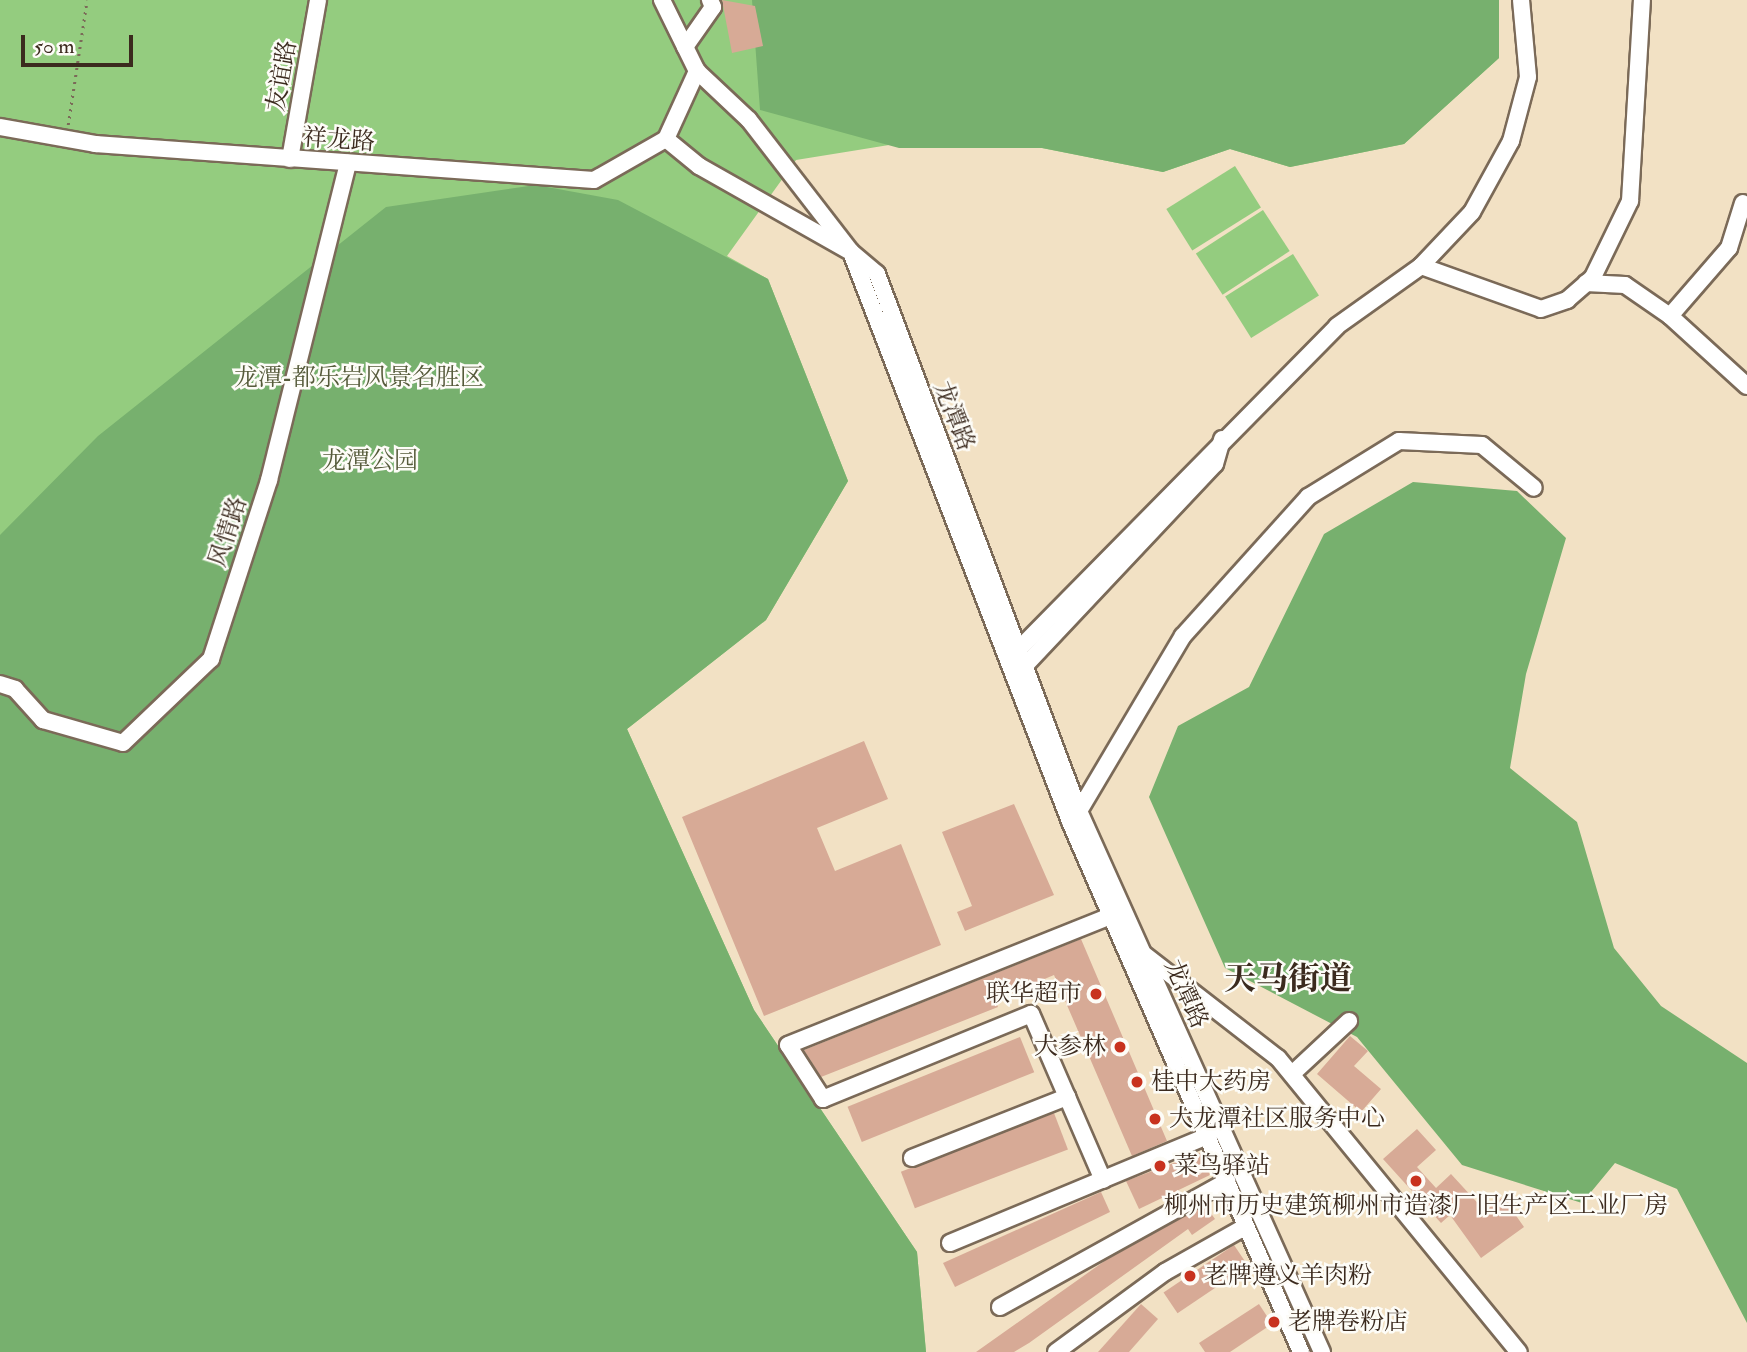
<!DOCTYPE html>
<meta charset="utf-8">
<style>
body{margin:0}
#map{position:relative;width:1747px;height:1352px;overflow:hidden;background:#f2e1c4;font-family:"IM FELL Double Pica","Noto Serif SC",serif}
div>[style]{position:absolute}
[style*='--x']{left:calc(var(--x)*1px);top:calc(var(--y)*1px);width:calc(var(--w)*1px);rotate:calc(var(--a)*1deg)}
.green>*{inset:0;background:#94cc7f;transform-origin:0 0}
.forest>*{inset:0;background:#77b06e}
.building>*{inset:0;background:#d7aa96;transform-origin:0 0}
.path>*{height:2.5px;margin-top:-1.25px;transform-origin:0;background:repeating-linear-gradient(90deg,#7b6a58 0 2px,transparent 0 7px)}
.roads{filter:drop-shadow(2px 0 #7b6a58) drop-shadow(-2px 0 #7b6a58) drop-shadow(0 2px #7b6a58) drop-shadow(0 -2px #7b6a58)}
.minor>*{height:16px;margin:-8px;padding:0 8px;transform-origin:8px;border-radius:8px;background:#fff}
.dots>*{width:19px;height:19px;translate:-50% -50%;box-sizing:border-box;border:4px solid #fdfcf7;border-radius:50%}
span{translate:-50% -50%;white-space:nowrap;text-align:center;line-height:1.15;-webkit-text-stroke:5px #fdfcf7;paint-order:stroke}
.street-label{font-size:24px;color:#3b2a1e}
.park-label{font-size:24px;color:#565b3b}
.poi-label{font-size:24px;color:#3b2a1e}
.right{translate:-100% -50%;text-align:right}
.left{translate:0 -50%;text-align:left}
.district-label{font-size:32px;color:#3b2a1e;font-weight:700}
.scale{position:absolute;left:21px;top:35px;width:112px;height:32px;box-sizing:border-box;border:4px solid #3b2a1e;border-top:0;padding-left:9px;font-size:21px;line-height:24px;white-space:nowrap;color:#3b2a1e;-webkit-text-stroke:5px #fdfcf7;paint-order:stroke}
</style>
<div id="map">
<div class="green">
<i style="clip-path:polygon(0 0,1499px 0,1499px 58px,1404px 144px,1290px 167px,1230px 149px,1163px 172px,1042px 148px,889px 145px,796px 160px,727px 256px,768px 279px,848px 481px,766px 620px,627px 729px,754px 1010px,917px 1252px,926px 1352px,0 1352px)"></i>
<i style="left:1235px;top:166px;width:49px;height:81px;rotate:58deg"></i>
<i style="left:1263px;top:210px;width:49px;height:80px;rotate:57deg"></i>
<i style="left:1293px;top:254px;width:49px;height:80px;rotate:58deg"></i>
</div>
<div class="forest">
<i style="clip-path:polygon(752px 0,1499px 0,1499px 58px,1404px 144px,1290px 167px,1230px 149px,1163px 172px,1042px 148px,899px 148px,760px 110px)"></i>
<i style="clip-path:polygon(536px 185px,618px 200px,768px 279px,848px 481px,766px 620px,627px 729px,754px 1010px,917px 1252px,926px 1352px,0 1352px,0 535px,98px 436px,386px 207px)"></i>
<i style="clip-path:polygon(1413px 482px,1517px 491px,1566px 538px,1526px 674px,1510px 768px,1577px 822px,1614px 948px,1661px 1006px,1747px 1063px,1747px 1323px,1677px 1189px,1615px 1163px,1582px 1203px,1462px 1165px,1357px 1037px,1225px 968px,1149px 797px,1178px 726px,1249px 687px,1324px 534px)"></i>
</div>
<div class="building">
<i style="clip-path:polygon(722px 0,755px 6px,763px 46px,732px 53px)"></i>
<i style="clip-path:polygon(864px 741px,888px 799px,817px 828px,835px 871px,901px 844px,941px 945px,764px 1016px,682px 817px)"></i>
<i style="clip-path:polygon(1014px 804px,1054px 895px,965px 931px,957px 912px,972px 906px,942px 832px)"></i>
<i style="clip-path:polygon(1081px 939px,1167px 1141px,1132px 1156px,1054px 975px,995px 1000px,998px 1007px,821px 1077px,804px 1050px)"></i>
<i style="clip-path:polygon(1350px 1036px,1368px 1051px,1354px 1066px,1381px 1089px,1361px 1112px,1317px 1074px)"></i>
<i style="left:1020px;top:1037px;width:38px;height:186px;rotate:68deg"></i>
<i style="left:1054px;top:1113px;width:39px;height:164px;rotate:69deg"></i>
<i style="clip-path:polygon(1417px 1129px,1436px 1150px,1417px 1167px,1436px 1188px,1451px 1174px,1485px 1211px,1503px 1197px,1524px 1227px,1481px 1258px,1450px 1215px,1441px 1223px,1383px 1159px)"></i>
<i style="clip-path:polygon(1200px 1153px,1210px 1175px,1139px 1209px,1126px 1181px)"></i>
<i style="clip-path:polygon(1101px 1192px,1110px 1212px,955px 1287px,943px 1263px)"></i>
<i style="clip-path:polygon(1205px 1205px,1215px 1219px,1192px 1235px,1188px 1229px,1029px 1343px,1014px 1352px,976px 1352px,1106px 1260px)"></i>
<i style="left:1234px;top:1245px;width:25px;height:85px;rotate:56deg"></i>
<i style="clip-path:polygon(1141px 1304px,1158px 1319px,1129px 1352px,1098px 1352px)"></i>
<i style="clip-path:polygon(1259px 1304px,1272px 1324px,1230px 1352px,1205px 1352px,1199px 1343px)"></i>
</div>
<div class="path">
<i style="--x:68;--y:125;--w:126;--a:-81.4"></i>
</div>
<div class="roads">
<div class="minor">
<i style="--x:662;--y:0;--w:79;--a:63.8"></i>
<i style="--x:697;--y:71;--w:71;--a:43.3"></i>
<i style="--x:749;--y:120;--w:167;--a:52.3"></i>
<i style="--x:851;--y:252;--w:613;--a:68.96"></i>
<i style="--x:1071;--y:824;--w:576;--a:66.46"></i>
<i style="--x:685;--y:47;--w:49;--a:-55"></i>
<i style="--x:713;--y:7;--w:8;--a:-113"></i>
<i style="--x:0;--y:127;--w:97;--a:10.1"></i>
<i style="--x:95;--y:144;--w:500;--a:4.13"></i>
<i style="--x:594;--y:180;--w:83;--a:-29.7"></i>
<i style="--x:666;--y:139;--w:43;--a:39.3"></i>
<i style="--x:699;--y:166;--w:175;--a:29.5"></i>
<i style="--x:851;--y:252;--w:34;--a:40"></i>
<i style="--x:877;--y:274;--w:574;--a:69.39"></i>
<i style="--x:1079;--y:811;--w:593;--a:65.81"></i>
<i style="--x:666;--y:139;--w:75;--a:-65.5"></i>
<i style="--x:290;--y:159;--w:161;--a:-80"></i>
<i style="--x:1421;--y:266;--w:127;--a:19.7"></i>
<i style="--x:1541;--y:309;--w:28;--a:-19"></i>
<i style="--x:1567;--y:300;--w:35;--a:-41"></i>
<i style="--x:1593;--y:277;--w:85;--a:-64"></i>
<i style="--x:1630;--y:201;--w:201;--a:-86.6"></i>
<i style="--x:1586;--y:283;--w:39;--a:3"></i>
<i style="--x:1625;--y:285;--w:55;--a:34.6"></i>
<i style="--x:1670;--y:316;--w:104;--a:42.3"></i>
<i style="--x:1670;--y:316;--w:90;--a:-49.1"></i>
<i style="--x:1729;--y:248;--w:47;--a:-72.7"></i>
<i style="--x:1012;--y:656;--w:463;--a:-45.4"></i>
<i style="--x:1337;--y:326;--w:103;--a:-35.5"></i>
<i style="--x:1421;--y:266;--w:74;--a:-46.6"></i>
<i style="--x:1472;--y:212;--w:81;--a:-61.2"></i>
<i style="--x:1511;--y:141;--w:66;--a:-75.1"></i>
<i style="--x:1528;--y:77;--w:77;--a:-95.2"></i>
<i style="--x:1018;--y:673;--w:287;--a:-46.7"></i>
<i style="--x:1215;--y:464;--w:26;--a:-74"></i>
<i style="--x:0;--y:684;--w:16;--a:18"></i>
<i style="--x:15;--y:689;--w:42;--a:47.9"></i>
<i style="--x:43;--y:720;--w:83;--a:16"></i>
<i style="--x:123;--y:743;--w:122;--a:-43.7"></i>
<i style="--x:211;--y:659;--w:188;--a:-72"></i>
<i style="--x:269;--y:480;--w:327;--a:-76"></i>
<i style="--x:1076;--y:816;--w:209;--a:-59.3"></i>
<i style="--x:1183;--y:636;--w:187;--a:-48"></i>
<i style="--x:1308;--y:497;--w:107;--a:-31.6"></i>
<i style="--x:1399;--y:441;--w:83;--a:2.8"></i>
<i style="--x:1482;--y:445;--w:67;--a:39.6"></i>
<i style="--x:1145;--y:955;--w:168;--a:37.8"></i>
<i style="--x:1278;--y:1058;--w:380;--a:50.7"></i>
<i style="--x:1292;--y:1074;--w:78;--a:-42.9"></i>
<i style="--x:912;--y:1158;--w:167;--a:-21.5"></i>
<i style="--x:1103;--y:1180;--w:181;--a:-113.4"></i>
<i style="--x:1031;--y:1014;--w:225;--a:157.8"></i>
<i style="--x:823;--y:1099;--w:64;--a:-122.9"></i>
<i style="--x:788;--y:1045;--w:350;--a:-21.8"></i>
<i style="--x:950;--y:1243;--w:281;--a:-22.6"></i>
<i style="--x:1000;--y:1307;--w:260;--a:-29"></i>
<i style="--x:1056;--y:1352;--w:135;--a:-36.3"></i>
<i style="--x:1165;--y:1272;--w:92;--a:-29.4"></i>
</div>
</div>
<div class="dots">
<i style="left:1096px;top:994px;background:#c8321e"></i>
<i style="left:1120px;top:1047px;background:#c8321e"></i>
<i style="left:1137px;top:1082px;background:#c8321e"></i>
<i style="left:1155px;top:1119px;background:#c8321e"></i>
<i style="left:1160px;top:1166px;background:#c8321e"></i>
<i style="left:1416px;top:1181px;background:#c8321e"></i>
<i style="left:1190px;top:1276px;background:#c8321e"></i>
<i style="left:1274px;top:1322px;background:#c8321e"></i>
</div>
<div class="street-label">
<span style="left:282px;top:76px;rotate:-80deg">友谊路</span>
<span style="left:339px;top:140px;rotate:4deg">祥龙路</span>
<span style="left:954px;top:416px;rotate:69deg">龙潭路</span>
<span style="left:228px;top:532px;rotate:-72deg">风情路</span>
<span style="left:1186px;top:994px;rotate:66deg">龙潭路</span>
</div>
<div class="park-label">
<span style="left:359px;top:378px">龙潭-都乐岩风景名胜区</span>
<span style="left:370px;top:461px">龙潭公园</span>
</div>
<div class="poi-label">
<span class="right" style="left:1082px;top:994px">联华超市</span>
<span class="right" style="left:1106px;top:1047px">大参林</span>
<span class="left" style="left:1151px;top:1082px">桂中大药房</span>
<span class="left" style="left:1169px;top:1119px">大龙潭社区服务中心</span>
<span class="left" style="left:1174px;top:1166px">菜鸟驿站</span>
<span style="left:1416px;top:1206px">柳州市历史建筑柳州市造漆厂旧生产区工业厂房</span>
<span class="left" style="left:1204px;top:1276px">老牌遵义羊肉粉</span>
<span class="left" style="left:1288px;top:1322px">老牌卷粉店</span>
</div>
<div class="district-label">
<span style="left:1288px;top:979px">天马街道</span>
</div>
<div class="scale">50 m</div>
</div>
